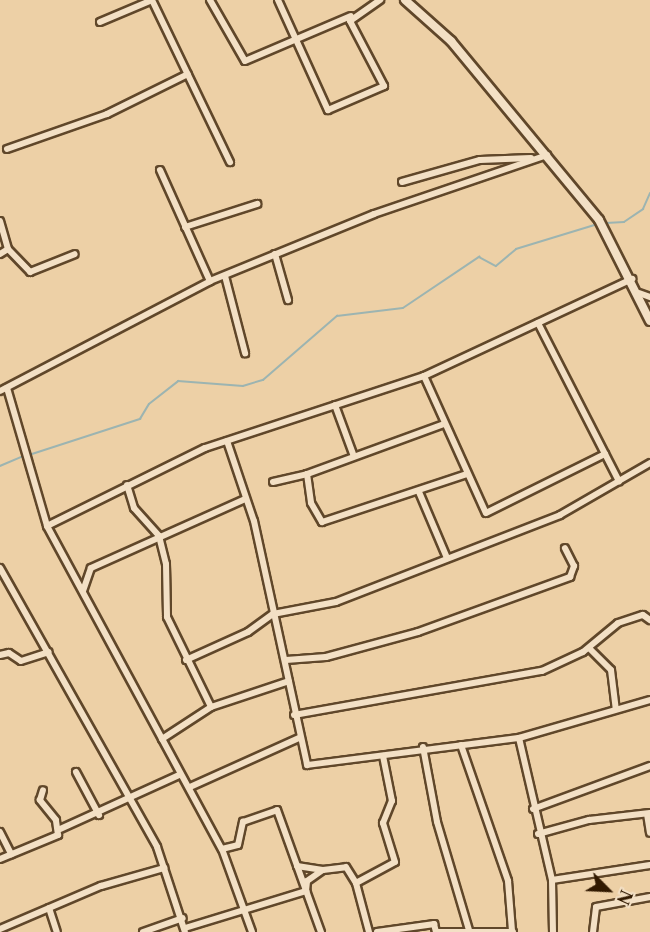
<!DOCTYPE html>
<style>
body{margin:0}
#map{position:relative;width:650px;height:932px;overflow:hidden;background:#edd0a6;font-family:"Libre Caslon Text",serif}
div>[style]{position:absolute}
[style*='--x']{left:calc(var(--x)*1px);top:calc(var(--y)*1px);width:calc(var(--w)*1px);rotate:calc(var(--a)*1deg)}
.stream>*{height:1.5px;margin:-0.75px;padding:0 0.75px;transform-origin:0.75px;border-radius:0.75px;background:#9cb4b1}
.roads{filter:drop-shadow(2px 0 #60472a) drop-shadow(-2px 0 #60472a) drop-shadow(0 2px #60472a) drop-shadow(0 -2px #60472a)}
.street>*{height:6px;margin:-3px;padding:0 3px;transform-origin:3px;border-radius:3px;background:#f3e0c5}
.secondary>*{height:8px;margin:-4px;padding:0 4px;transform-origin:4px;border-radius:4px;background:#f3e0c5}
span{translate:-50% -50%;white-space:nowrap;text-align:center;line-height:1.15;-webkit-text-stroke:4.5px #f3e0c5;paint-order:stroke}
.north{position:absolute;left:578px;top:860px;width:60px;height:60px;-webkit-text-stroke:4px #f3e0c5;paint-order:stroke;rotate:114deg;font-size:16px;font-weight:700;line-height:24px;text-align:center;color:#311900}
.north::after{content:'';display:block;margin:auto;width:21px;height:27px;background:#311900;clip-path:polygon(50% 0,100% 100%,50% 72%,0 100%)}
</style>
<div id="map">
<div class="stream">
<i style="--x:606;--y:223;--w:18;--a:-3"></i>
<i style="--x:624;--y:222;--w:23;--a:-34"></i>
<i style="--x:643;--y:209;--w:17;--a:-66"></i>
<i style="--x:29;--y:455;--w:117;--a:-18"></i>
<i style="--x:140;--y:419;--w:17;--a:-59"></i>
<i style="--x:149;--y:404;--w:37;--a:-38"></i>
<i style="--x:178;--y:381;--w:65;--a:4.4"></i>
<i style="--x:243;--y:386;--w:21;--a:-17"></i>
<i style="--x:263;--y:380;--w:98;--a:-40.9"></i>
<i style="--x:337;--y:316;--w:66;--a:-6.9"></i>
<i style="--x:403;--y:308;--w:92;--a:-33.9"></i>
<i style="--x:479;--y:257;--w:19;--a:28"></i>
<i style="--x:496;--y:266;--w:26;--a:-40"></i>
<i style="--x:516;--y:249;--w:86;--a:-17"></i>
<i style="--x:0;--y:466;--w:26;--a:-23"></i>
</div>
<div class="roads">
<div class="street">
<i style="--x:152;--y:0;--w:180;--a:64.3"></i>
<i style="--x:210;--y:0;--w:70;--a:60.2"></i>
<i style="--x:245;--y:61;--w:115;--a:-23"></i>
<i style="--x:278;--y:0;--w:121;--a:65.6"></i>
<i style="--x:328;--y:110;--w:61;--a:-23.2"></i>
<i style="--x:384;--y:86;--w:73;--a:-117.6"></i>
<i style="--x:350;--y:21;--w:37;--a:-35"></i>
<i style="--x:100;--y:22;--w:56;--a:-22.9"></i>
<i style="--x:7;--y:149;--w:106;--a:-19.3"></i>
<i style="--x:107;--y:114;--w:90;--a:-26.3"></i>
<i style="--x:160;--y:170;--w:122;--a:65.8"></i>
<i style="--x:210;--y:281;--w:177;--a:-22.2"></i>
<i style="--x:374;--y:214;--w:183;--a:-18.8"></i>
<i style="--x:402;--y:182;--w:81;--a:-15.8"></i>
<i style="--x:480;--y:160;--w:51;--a:-2.2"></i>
<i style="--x:0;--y:221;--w:29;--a:74"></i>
<i style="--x:185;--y:227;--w:76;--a:-17.7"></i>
<i style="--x:8;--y:249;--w:32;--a:46"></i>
<i style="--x:30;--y:272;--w:48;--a:-21.8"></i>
<i style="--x:0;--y:254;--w:9;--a:-32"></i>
<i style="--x:275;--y:254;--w:48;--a:74.2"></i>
<i style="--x:225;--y:276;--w:80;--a:75.4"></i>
<i style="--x:639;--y:293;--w:12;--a:20"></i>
<i style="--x:538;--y:323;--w:178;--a:62.9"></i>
<i style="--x:424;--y:376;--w:150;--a:65.7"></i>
<i style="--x:486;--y:513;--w:133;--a:-26.4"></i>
<i style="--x:7;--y:388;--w:144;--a:73.8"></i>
<i style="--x:47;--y:526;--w:367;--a:61.6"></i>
<i style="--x:222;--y:849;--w:88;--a:70.1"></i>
<i style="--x:0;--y:391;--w:237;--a:-27.6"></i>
<i style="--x:335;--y:405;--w:52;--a:69.8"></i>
<i style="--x:444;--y:424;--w:146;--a:159.9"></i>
<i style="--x:307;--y:474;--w:29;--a:82"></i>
<i style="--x:311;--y:503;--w:22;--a:60"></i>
<i style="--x:322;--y:522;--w:153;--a:-18.3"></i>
<i style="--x:227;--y:441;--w:84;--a:71.4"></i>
<i style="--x:254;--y:521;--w:250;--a:77.7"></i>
<i style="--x:307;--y:765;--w:214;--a:-7.3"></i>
<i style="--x:519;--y:738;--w:136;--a:-16.2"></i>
<i style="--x:273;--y:482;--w:35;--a:-13"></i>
<i style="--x:127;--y:485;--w:24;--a:73"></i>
<i style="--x:134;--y:508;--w:38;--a:48"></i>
<i style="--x:159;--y:536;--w:29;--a:76"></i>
<i style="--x:166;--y:564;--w:53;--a:88.9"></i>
<i style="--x:167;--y:617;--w:100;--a:63.9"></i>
<i style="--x:419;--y:492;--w:72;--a:67"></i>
<i style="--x:47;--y:526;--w:176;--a:-26.3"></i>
<i style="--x:205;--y:448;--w:231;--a:-18.2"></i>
<i style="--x:424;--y:376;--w:230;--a:-25"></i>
<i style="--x:0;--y:568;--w:320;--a:60.6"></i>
<i style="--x:157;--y:847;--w:89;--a:71.8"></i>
<i style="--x:83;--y:591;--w:24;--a:-71"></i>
<i style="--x:91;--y:568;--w:169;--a:-24.1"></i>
<i style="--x:589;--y:648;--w:31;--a:45"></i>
<i style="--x:611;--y:670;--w:39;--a:83"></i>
<i style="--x:0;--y:655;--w:9;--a:-13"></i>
<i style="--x:9;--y:653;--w:14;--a:34"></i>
<i style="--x:21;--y:661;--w:29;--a:-18"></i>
<i style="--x:186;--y:660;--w:68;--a:-24.3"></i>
<i style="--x:248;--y:632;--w:31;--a:-36"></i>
<i style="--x:273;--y:614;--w:64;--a:-10.8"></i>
<i style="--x:336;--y:602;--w:240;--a:-21.2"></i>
<i style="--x:560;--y:515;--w:104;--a:-30"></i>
<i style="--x:286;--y:660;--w:40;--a:-4.3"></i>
<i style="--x:326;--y:657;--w:95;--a:-15.2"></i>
<i style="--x:418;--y:632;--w:162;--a:-19.9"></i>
<i style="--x:570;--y:577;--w:12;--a:-70"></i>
<i style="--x:574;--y:566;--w:20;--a:-117"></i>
<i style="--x:294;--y:715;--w:252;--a:-10.1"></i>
<i style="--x:542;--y:671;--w:45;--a:-24.9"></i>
<i style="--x:583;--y:652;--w:45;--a:-39.6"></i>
<i style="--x:618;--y:623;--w:26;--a:-18"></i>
<i style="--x:643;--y:615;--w:9;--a:36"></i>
<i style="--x:519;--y:738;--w:146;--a:76.9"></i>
<i style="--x:552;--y:880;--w:52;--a:88.9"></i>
<i style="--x:162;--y:739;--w:59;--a:-33.1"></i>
<i style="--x:211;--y:707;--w:82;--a:-18.4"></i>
<i style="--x:461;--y:745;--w:144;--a:70.9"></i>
<i style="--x:508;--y:881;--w:50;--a:85.4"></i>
<i style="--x:423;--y:747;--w:76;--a:79.4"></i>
<i style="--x:437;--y:822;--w:113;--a:73.5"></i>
<i style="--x:76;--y:772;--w:49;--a:61.9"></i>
<i style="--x:190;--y:787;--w:120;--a:-24.2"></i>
<i style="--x:533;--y:809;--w:125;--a:-20.2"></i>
<i style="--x:647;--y:814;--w:19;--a:81"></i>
<i style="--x:58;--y:830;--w:133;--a:-24.4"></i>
<i style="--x:0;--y:832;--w:25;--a:63"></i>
<i style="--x:538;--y:834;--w:53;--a:-15.4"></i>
<i style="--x:589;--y:820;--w:61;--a:-6.5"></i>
<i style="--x:222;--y:849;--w:16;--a:-14"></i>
<i style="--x:238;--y:845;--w:24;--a:-78"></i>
<i style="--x:243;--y:822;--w:36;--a:-19"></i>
<i style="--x:277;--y:810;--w:130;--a:70.2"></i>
<i style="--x:0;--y:859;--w:63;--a:-22.5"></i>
<i style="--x:58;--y:835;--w:15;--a:-98"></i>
<i style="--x:56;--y:820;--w:26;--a:-129"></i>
<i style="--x:40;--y:800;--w:10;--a:-73"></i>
<i style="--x:297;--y:866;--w:26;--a:9"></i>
<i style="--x:552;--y:880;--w:99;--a:-8.7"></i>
<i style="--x:49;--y:908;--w:25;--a:72"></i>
<i style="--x:185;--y:928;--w:127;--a:-17"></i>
<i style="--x:306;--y:891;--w:10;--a:-84"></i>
<i style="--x:307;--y:881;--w:19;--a:-35"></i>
<i style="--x:323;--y:870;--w:23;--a:-7"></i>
<i style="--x:346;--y:867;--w:19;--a:58"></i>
<i style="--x:0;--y:929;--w:110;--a:-23.1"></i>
<i style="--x:101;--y:886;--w:66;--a:-15.9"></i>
<i style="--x:143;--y:932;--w:42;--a:-19.3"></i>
<i style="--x:369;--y:932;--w:51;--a:-104.9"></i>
<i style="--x:356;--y:883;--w:44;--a:-28.3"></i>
<i style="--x:395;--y:862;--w:41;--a:-107.1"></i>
<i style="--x:383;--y:823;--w:24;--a:-68"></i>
<i style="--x:392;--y:801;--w:46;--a:-101.3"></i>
<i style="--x:377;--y:932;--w:58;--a:-8"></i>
<i style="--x:434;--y:924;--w:8;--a:76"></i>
<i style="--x:436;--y:932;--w:77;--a:0"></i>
<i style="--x:593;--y:932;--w:25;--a:-83"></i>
<i style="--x:596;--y:907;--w:55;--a:-10.5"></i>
</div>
<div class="secondary">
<i style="--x:405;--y:0;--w:62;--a:41.7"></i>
<i style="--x:451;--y:41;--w:232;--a:50.4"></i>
<i style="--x:599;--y:220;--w:113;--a:63.2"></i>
</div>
</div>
<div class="north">N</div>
</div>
